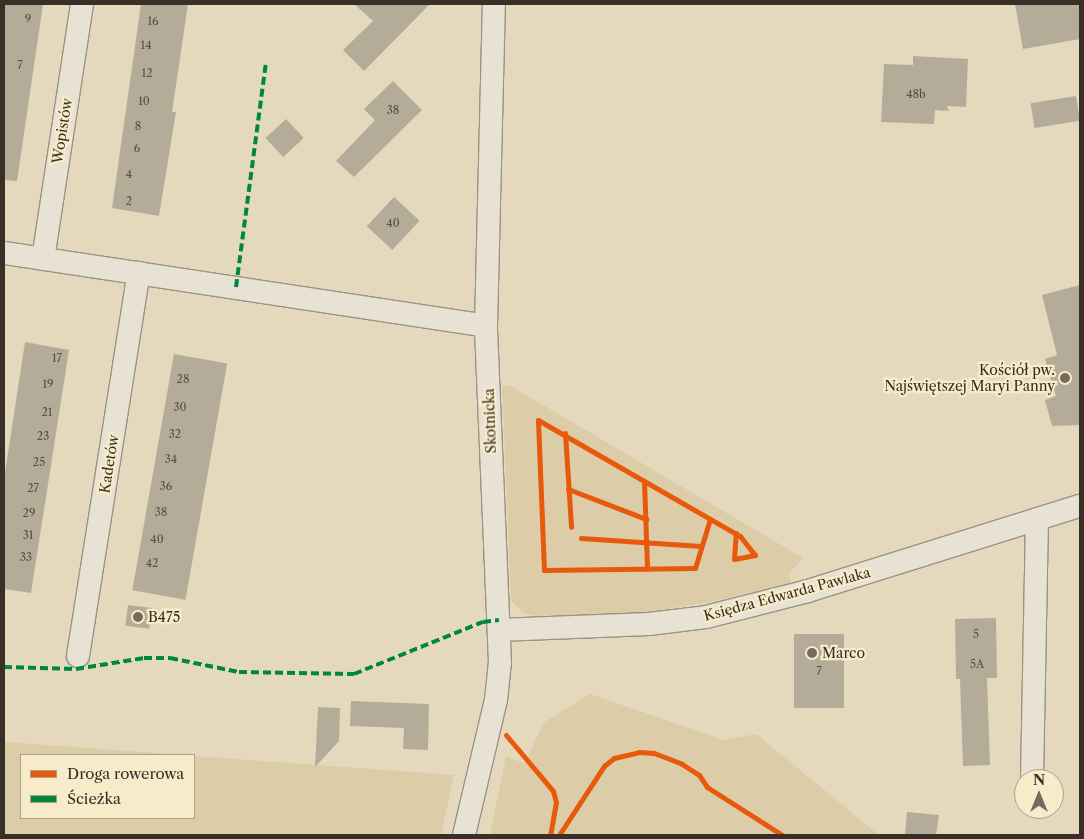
<!DOCTYPE html>
<meta charset="utf-8">
<style>
body{margin:0}
#map{position:relative;width:1084px;height:839px;overflow:hidden;background:#e5d9bd;font-family:"Libre Caslon Text",serif}
div>[style]{position:absolute}
[style*='--x']{left:calc(var(--x)*1px);top:calc(var(--y)*1px);width:calc(var(--w)*1px);rotate:calc(var(--a)*1deg)}
.green>*{inset:0;background:#dccca8}
.building>*{inset:0;background:#b4ab99;transform-origin:0 0}
.roads{filter:drop-shadow(1px 0 #9a9382) drop-shadow(-1px 0 #9a9382) drop-shadow(0 1px #9a9382) drop-shadow(0 -1px #9a9382)}
.minor>*{height:22px;margin:-11px;padding:0 11px;transform-origin:11px;border-radius:11px;background:#e8e2d5}
.quiet>*{height:4px;margin-top:-2px;transform-origin:0;background:repeating-linear-gradient(90deg,#00873e 0 8px,transparent 0 12px)}
.cycleway>*{height:5px;margin:-2.5px;padding:0 2.5px;transform-origin:2.5px;border-radius:2.5px;background:#e8590c}
.dots>*{width:14px;height:14px;translate:-50% -50%;box-sizing:border-box;border:2px solid #f8ebca;border-radius:50%}
span{translate:-50% -50%;white-space:nowrap;text-align:center;line-height:1.15;-webkit-text-stroke:4.5px #f8ebca;paint-order:stroke}
.number-label{font-size:11px;color:#574e43}
.number-label span{-webkit-text-stroke-width:0}
.street-label{font-size:14px;color:#382f26}
.poi-label{font-size:14px;color:#382f26}
.right{translate:-100% -50%;text-align:right}
.left{translate:0 -50%;text-align:left}
.frame{position:absolute;inset:0;border:5px solid #382f26;pointer-events:none}
.legend{position:absolute;left:20px;top:754px;width:175px;height:65px;box-sizing:border-box;background:#f8ebca;border:1px solid #aba088;margin:0;padding:6px 9px;list-style:none;font-size:15px;color:#382f26}
.legend li{display:flex;align-items:center;gap:10px;height:25px}
.legend b{width:25px;border:1px solid #aba088}
.north{position:absolute;left:1014px;top:769px;width:50px;height:50px;box-sizing:border-box;background:#f8ebca;border:1px solid #aba088;border-radius:50%;rotate:0deg;font-size:14px;font-weight:700;line-height:20px;text-align:center;color:#382f26}
.north::after{content:'';display:block;margin:auto;width:18px;height:22px;background:#756a5b;clip-path:polygon(50% 0,100% 100%,50% 72%,0 100%)}
</style>
<div id="map">
<div class="green">
<i style="clip-path:polygon(509px 385px,803px 558px,789px 574px,791px 583px,711px 602px,635px 614px,537px 616px,523px 613px,511px 600px,502px 386px)"></i>
<i style="clip-path:polygon(590px 694px,724px 740px,756px 734px,879px 835px,490px 835px,506px 756px,525px 764px,543px 723px)"></i>
<i style="clip-path:polygon(4px 742px,184px 755px,21px 755px,21px 818px,194px 818px,194px 756px,454px 775px,441px 835px,4px 835px)"></i>
</div>
<div class="building">
<i style="clip-path:polygon(4px 4px,43px 4px,17px 181px,4px 180px)"></i>
<i style="clip-path:polygon(141px 4px,188px 4px,172px 112px,176px 112px,159px 216px,112px 208px)"></i>
<i style="clip-path:polygon(354px 4px,430px 4px,364px 71px,343px 50px,373px 21px)"></i>
<i style="clip-path:polygon(1015px 4px,1080px 4px,1080px 39px,1023px 49px)"></i>
<i style="clip-path:polygon(913px 56px,968px 59px,966px 107px,947px 106px,949px 111px,935px 110px,934px 124px,881px 122px,884px 64px,913px 65px)"></i>
<i style="clip-path:polygon(393px 81px,422px 110px,354px 177px,336px 161px,375px 120px,364px 109px)"></i>
<i style="left:1076px;top:96px;width:25px;height:46px;rotate:81deg"></i>
<i style="left:286px;top:119px;width:26px;height:28px;rotate:47deg"></i>
<i style="left:394px;top:197px;width:35px;height:40px;rotate:43deg"></i>
<i style="clip-path:polygon(1080px 285px,1080px 425px,1052px 426px,1045px 400px,1056px 396px,1045px 359px,1057px 355px,1042px 295px)"></i>
<i style="clip-path:polygon(25px 342px,69px 350px,31px 593px,4px 589px,4px 479px)"></i>
<i style="left:174px;top:354px;width:54px;height:240px;rotate:10deg"></i>
<i style="left:128px;top:605px;width:24px;height:21px;rotate:7deg"></i>
<i style="clip-path:polygon(996px 618px,997px 678px,987px 678px,990px 765px,963px 766px,960px 679px,956px 679px,955px 619px)"></i>
<i style="left:794px;top:634px;width:50px;height:74px"></i>
<i style="clip-path:polygon(351px 701px,429px 704px,428px 750px,403px 749px,404px 728px,350px 726px)"></i>
<i style="clip-path:polygon(318px 707px,340px 708px,339px 741px,315px 767px)"></i>
<i style="clip-path:polygon(907px 812px,939px 815px,936px 835px,905px 835px)"></i>
</div>
<div class="roads">
<div class="minor">
<i style="--x:4;--y:253;--w:487;--a:8.6"></i>
<i style="--x:43;--y:259;--w:258;--a:-81.3"></i>
<i style="--x:499;--y:630;--w:150;--a:-2.3"></i>
<i style="--x:649;--y:624;--w:57;--a:-7"></i>
<i style="--x:706;--y:617;--w:105;--a:-14.3"></i>
<i style="--x:808;--y:591;--w:285;--a:-17.4"></i>
<i style="--x:78;--y:656;--w:388;--a:-81"></i>
<i style="--x:1032;--y:779;--w:259;--a:-88.9"></i>
<i style="--x:464;--y:835;--w:139;--a:-76.7"></i>
<i style="--x:496;--y:700;--w:37;--a:-84"></i>
<i style="--x:500;--y:663;--w:337;--a:-92.4"></i>
<i style="--x:486;--y:326;--w:322;--a:-88.6"></i>
</div>
</div>
<div class="quiet">
<i style="--x:236;--y:287;--w:228;--a:-82.4"></i>
<i style="--x:4;--y:667;--w:72;--a:1.6"></i>
<i style="--x:76;--y:669;--w:69;--a:-9.2"></i>
<i style="--x:144;--y:658;--w:26;--a:0"></i>
<i style="--x:170;--y:658;--w:70;--a:11.5"></i>
<i style="--x:239;--y:672;--w:115;--a:1"></i>
<i style="--x:354;--y:674;--w:139;--a:-22"></i>
<i style="--x:483;--y:622;--w:16;--a:-7"></i>
</div>
<div class="cycleway">
<i style="--x:565;--y:433;--w:94;--a:86.3"></i>
<i style="--x:644;--y:481;--w:88;--a:88"></i>
<i style="--x:568;--y:489;--w:84;--a:21"></i>
<i style="--x:710;--y:519;--w:51;--a:107"></i>
<i style="--x:695;--y:568;--w:151;--a:179.2"></i>
<i style="--x:544;--y:570;--w:150;--a:-92.3"></i>
<i style="--x:538;--y:420;--w:233;--a:29.9"></i>
<i style="--x:740;--y:536;--w:24;--a:52"></i>
<i style="--x:755;--y:555;--w:21;--a:169"></i>
<i style="--x:734;--y:559;--w:26;--a:-86"></i>
<i style="--x:581;--y:538;--w:120;--a:3.8"></i>
<i style="--x:506;--y:735;--w:73;--a:50"></i>
<i style="--x:553;--y:791;--w:11;--a:75"></i>
<i style="--x:556;--y:802;--w:34;--a:100"></i>
<i style="--x:559;--y:835;--w:82;--a:-56.9"></i>
<i style="--x:604;--y:766;--w:13;--a:-39"></i>
<i style="--x:614;--y:758;--w:26;--a:-13"></i>
<i style="--x:639;--y:752;--w:15;--a:4"></i>
<i style="--x:654;--y:753;--w:30;--a:21"></i>
<i style="--x:682;--y:764;--w:20;--a:33"></i>
<i style="--x:699;--y:775;--w:14;--a:56"></i>
<i style="--x:707;--y:787;--w:89;--a:32.6"></i>
</div>
<div class="dots">
<i style="left:1065px;top:378px;background:#756a5b"></i>
<i style="left:138px;top:617px;background:#756a5b"></i>
<i style="left:812px;top:653px;background:#756a5b"></i>
</div>
<div class="number-label">
<span style="left:28px;top:19px">9</span>
<span style="left:153px;top:21px">16</span>
<span style="left:146px;top:45px">14</span>
<span style="left:20px;top:65px">7</span>
<span style="left:147px;top:73px">12</span>
<span style="left:916px;top:94px">48b</span>
<span style="left:144px;top:101px">10</span>
<span style="left:393px;top:110px">38</span>
<span style="left:138px;top:126px">8</span>
<span style="left:137px;top:148px">6</span>
<span style="left:129px;top:174px">4</span>
<span style="left:129px;top:201px">2</span>
<span style="left:393px;top:223px">40</span>
<span style="left:57px;top:358px">17</span>
<span style="left:183px;top:379px">28</span>
<span style="left:48px;top:384px">19</span>
<span style="left:180px;top:407px">30</span>
<span style="left:47px;top:412px">21</span>
<span style="left:175px;top:434px">32</span>
<span style="left:43px;top:436px">23</span>
<span style="left:171px;top:459px">34</span>
<span style="left:39px;top:462px">25</span>
<span style="left:166px;top:486px">36</span>
<span style="left:33px;top:488px">27</span>
<span style="left:161px;top:512px">38</span>
<span style="left:29px;top:513px">29</span>
<span style="left:28px;top:535px">31</span>
<span style="left:157px;top:539px">40</span>
<span style="left:26px;top:557px">33</span>
<span style="left:152px;top:563px">42</span>
<span style="left:976px;top:634px">5</span>
<span style="left:977px;top:664px">5A</span>
<span style="left:819px;top:671px">7</span>
</div>
<div class="street-label">
<span style="left:62px;top:131px;rotate:-81deg">Wopistów</span>
<span style="left:490px;top:421px;rotate:-92deg">Skotnicka</span>
<span style="left:109px;top:464px;rotate:-81deg">Kadetów</span>
<span style="left:787px;top:594px;rotate:-15deg">Księdza Edwarda Pawlaka</span>
</div>
<div class="poi-label">
<span class="right" style="left:1055px;top:378px">Kościół pw.<br>Najświętszej Maryi Panny</span>
<span class="left" style="left:148px;top:617px">B475</span>
<span class="left" style="left:822px;top:653px">Marco</span>
</div>
<div class="frame"></div>
<ul class="legend">
<li><b style="height:6px;background:#e8590c"></b>Droga rowerowa</li>
<li><b style="height:6px;background:#00873e"></b>Ścieżka</li>
</ul>
<div class="north">N</div>
</div>
